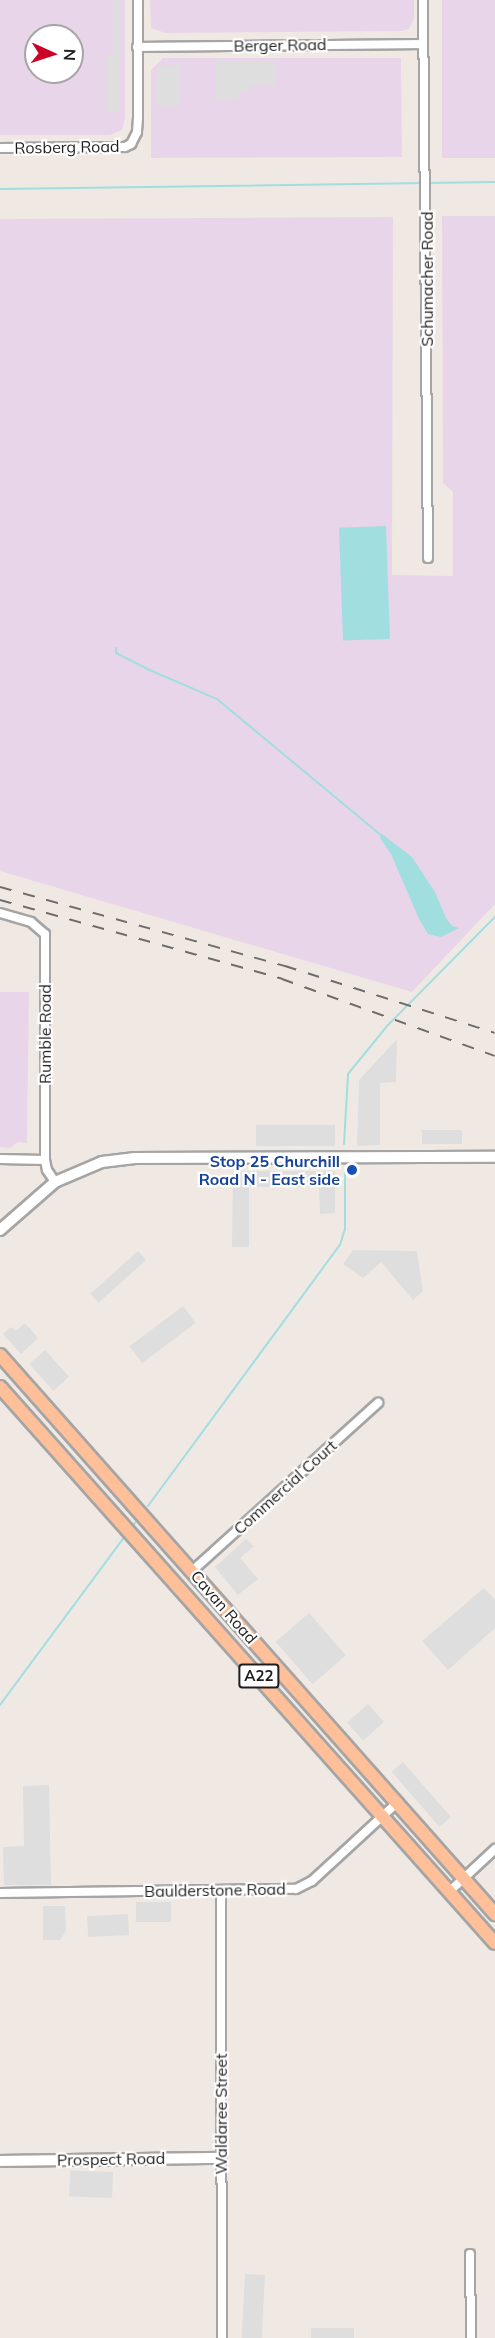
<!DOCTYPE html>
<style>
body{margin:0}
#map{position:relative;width:495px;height:2338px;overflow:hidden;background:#f0e9e3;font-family:Mulish,sans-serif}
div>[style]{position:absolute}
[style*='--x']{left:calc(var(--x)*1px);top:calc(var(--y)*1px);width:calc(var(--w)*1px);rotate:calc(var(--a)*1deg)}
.industrial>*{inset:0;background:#e9d5e9;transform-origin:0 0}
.parking>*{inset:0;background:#dedede;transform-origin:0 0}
.water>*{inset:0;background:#a1dee0;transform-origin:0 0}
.stream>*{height:2px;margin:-1px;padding:0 1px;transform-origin:1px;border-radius:1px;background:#a1dee0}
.roads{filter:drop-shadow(2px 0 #a5a5a5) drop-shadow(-2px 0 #a5a5a5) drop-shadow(0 2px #a5a5a5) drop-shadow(0 -2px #a5a5a5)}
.minor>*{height:8px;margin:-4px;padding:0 4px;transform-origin:4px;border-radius:4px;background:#fff}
.tertiary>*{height:10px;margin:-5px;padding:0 5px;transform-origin:5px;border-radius:5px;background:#fff}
.primary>*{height:12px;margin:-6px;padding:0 6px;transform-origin:6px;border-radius:6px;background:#ffc099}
.rail>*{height:2px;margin-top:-1px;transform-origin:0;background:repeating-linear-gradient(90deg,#6c6c6c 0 12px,transparent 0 24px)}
.dots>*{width:16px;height:16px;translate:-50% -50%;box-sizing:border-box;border:3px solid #fff;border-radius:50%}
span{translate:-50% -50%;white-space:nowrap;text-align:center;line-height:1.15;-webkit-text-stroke:4.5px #fff;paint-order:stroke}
.shield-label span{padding:2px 4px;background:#fff;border:2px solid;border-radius:4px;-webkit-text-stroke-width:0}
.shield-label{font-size:15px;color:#1e1e1e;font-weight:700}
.street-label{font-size:16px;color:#1e1e1e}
.transit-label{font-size:16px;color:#164399;font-weight:700}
.right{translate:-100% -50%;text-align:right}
.north{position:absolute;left:24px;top:24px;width:60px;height:60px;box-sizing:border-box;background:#fff;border:2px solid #a5a5a5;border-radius:50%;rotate:93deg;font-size:16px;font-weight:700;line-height:24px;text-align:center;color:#1e1e1e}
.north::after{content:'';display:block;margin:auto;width:21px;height:27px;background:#cc0026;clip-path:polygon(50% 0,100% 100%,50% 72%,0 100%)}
</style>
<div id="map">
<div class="industrial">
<i style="clip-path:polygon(evenodd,0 0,125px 0,125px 119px,122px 130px,110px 135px,0 135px,0 0,36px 36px,72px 36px,72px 72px,36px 72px,36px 36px)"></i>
<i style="clip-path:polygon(150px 0,414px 0,414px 18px,409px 29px,402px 31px,165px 33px,151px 28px)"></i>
<i style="left:442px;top:0;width:53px;height:158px"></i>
<i style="clip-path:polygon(163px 58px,401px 58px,402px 157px,151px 158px,151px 70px)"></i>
<i style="clip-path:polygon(442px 216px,495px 216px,495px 904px,412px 992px,0 871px,0 219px,393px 217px,392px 575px,453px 576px,453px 492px,443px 483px)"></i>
<i style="clip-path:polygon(0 992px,29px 992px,27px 1143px,18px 1142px,10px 1148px,0 1147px)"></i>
</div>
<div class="parking">
<i style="clip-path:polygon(120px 0,120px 111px,106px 112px,106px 55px,113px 54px,113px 1px)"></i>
<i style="clip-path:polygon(215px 62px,276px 62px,276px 85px,250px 85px,249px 91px,239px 91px,238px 99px,215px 99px)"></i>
<i style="clip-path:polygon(160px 66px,180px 66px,180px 107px,156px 106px,157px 68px)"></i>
<i style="clip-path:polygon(397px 1039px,396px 1082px,380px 1083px,380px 1145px,357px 1146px,359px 1080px)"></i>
<i style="left:256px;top:1125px;width:79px;height:21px"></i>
<i style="left:422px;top:1130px;width:40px;height:14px"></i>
<i style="clip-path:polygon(233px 1171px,335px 1171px,335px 1213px,320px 1214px,319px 1187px,249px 1187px,249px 1247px,232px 1247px)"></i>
<i style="clip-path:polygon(353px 1250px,417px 1251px,423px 1291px,413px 1300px,381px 1262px,363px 1278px,343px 1264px)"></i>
<i style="left:138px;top:1251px;width:12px;height:64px;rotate:48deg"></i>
<i style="left:183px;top:1306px;width:21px;height:67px;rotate:53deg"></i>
<i style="clip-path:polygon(25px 1323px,38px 1338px,21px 1354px,3px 1334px,11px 1327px,16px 1331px)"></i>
<i style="left:45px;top:1350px;width:36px;height:21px;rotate:48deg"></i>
<i style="clip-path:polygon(246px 1539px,254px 1546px,240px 1558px,258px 1579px,238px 1595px,215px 1567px)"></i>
<i style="clip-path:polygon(484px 1588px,495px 1600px,495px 1628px,448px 1670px,422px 1641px)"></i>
<i style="left:309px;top:1613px;width:56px;height:44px;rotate:49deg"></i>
<i style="left:368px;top:1704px;width:24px;height:28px;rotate:48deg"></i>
<i style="left:403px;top:1762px;width:73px;height:15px;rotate:49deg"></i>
<i style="clip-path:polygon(49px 1785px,51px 1885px,4px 1885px,3px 1847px,24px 1846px,23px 1786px)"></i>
<i style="left:171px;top:1902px;width:20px;height:35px;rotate:90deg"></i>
<i style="clip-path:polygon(43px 1906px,65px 1906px,66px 1931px,60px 1940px,43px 1940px)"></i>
<i style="left:128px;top:1914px;width:21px;height:41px;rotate:87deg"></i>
<i style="left:113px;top:2172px;width:26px;height:43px;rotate:92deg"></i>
<i style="left:245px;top:2274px;width:20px;height:64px;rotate:3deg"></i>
<i style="left:311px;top:2328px;width:43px;height:10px"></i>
</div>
<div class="water">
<i style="left:386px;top:526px;width:113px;height:47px;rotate:88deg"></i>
<i style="clip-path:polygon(382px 834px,412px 857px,435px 892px,446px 918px,452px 926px,459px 928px,441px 937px,428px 934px,419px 919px,391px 854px,380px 838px)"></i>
</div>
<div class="stream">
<i style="--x:0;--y:189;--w:495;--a:-0.8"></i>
<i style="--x:116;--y:648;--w:5;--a:90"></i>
<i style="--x:116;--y:653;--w:33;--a:27"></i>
<i style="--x:145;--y:668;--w:78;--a:23.3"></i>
<i style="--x:217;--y:699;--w:214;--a:39.7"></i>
<i style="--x:344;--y:1144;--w:70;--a:-86.7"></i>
<i style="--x:348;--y:1074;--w:63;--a:-50.8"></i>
<i style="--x:388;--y:1025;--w:152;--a:-45.3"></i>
<i style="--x:148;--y:1506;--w:324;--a:-53.7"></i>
<i style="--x:340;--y:1245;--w:17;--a:-73"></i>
<i style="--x:345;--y:1229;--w:60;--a:-90"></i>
<i style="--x:132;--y:1527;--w:10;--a:-53"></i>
<i style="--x:0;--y:1705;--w:207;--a:-53.5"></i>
</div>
<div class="roads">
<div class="minor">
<i style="--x:423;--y:0;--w:558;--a:89.49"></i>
<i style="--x:137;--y:47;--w:285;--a:-0.6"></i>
<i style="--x:0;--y:148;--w:125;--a:-0.5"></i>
<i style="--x:125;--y:147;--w:7;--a:-27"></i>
<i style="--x:131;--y:144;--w:13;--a:-63"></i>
<i style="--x:137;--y:132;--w:15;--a:-86"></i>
<i style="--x:138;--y:117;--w:117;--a:-90"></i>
<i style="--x:0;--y:913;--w:32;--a:16"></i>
<i style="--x:31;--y:922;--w:18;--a:41"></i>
<i style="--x:45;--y:934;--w:226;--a:90"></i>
<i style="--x:45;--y:1160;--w:10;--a:79"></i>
<i style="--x:47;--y:1170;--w:14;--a:56"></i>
<i style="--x:0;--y:1159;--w:45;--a:1.3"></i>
<i style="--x:192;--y:1571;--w:251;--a:-42.1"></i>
<i style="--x:221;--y:1890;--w:448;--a:89.9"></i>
<i style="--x:450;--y:1891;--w:62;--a:-43"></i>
<i style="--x:0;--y:1893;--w:296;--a:-0.8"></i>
<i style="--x:296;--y:1889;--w:18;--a:-27"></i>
<i style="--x:312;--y:1881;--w:117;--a:-42.6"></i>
<i style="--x:470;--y:2254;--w:84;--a:89.3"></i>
</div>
<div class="tertiary">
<i style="--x:0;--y:1230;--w:73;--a:-41.1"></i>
<i style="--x:55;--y:1182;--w:51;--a:-23.1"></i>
<i style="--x:102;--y:1162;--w:33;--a:-7"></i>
<i style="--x:135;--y:1158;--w:360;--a:-0.2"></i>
<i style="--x:0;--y:2161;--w:221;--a:-0.8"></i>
</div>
<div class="primary">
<i style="--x:0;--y:1355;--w:747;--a:48.47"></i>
<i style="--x:0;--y:1387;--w:744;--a:48.32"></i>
</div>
</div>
<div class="rail">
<i style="--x:0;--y:887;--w:296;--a:15.5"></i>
<i style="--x:285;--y:966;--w:220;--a:17.7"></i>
<i style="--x:0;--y:900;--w:293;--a:15.6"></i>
<i style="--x:282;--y:979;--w:226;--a:19.9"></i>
</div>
<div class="dots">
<i style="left:352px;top:1170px;background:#1a4fb4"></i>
</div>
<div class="shield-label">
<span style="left:259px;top:1676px">A22</span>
</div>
<div class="street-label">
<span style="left:280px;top:45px;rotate:-1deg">Berger Road</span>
<span style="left:67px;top:147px;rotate:-1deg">Rosberg Road</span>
<span style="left:427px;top:279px;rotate:-90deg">Schumacher Road</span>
<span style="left:45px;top:1034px;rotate:-90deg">Rumble Road</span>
<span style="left:285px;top:1487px;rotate:-42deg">Commercial Court</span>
<span style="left:224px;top:1607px;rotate:49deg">Cavan Road</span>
<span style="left:215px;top:1890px;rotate:-1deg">Baulderstone Road</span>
<span style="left:221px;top:2114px;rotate:-90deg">Waldaree Street</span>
<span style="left:111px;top:2159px;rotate:-1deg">Prospect Road</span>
</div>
<div class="transit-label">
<span class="right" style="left:340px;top:1170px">Stop 25 Churchill<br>Road N - East side</span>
</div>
<div class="north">N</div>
</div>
